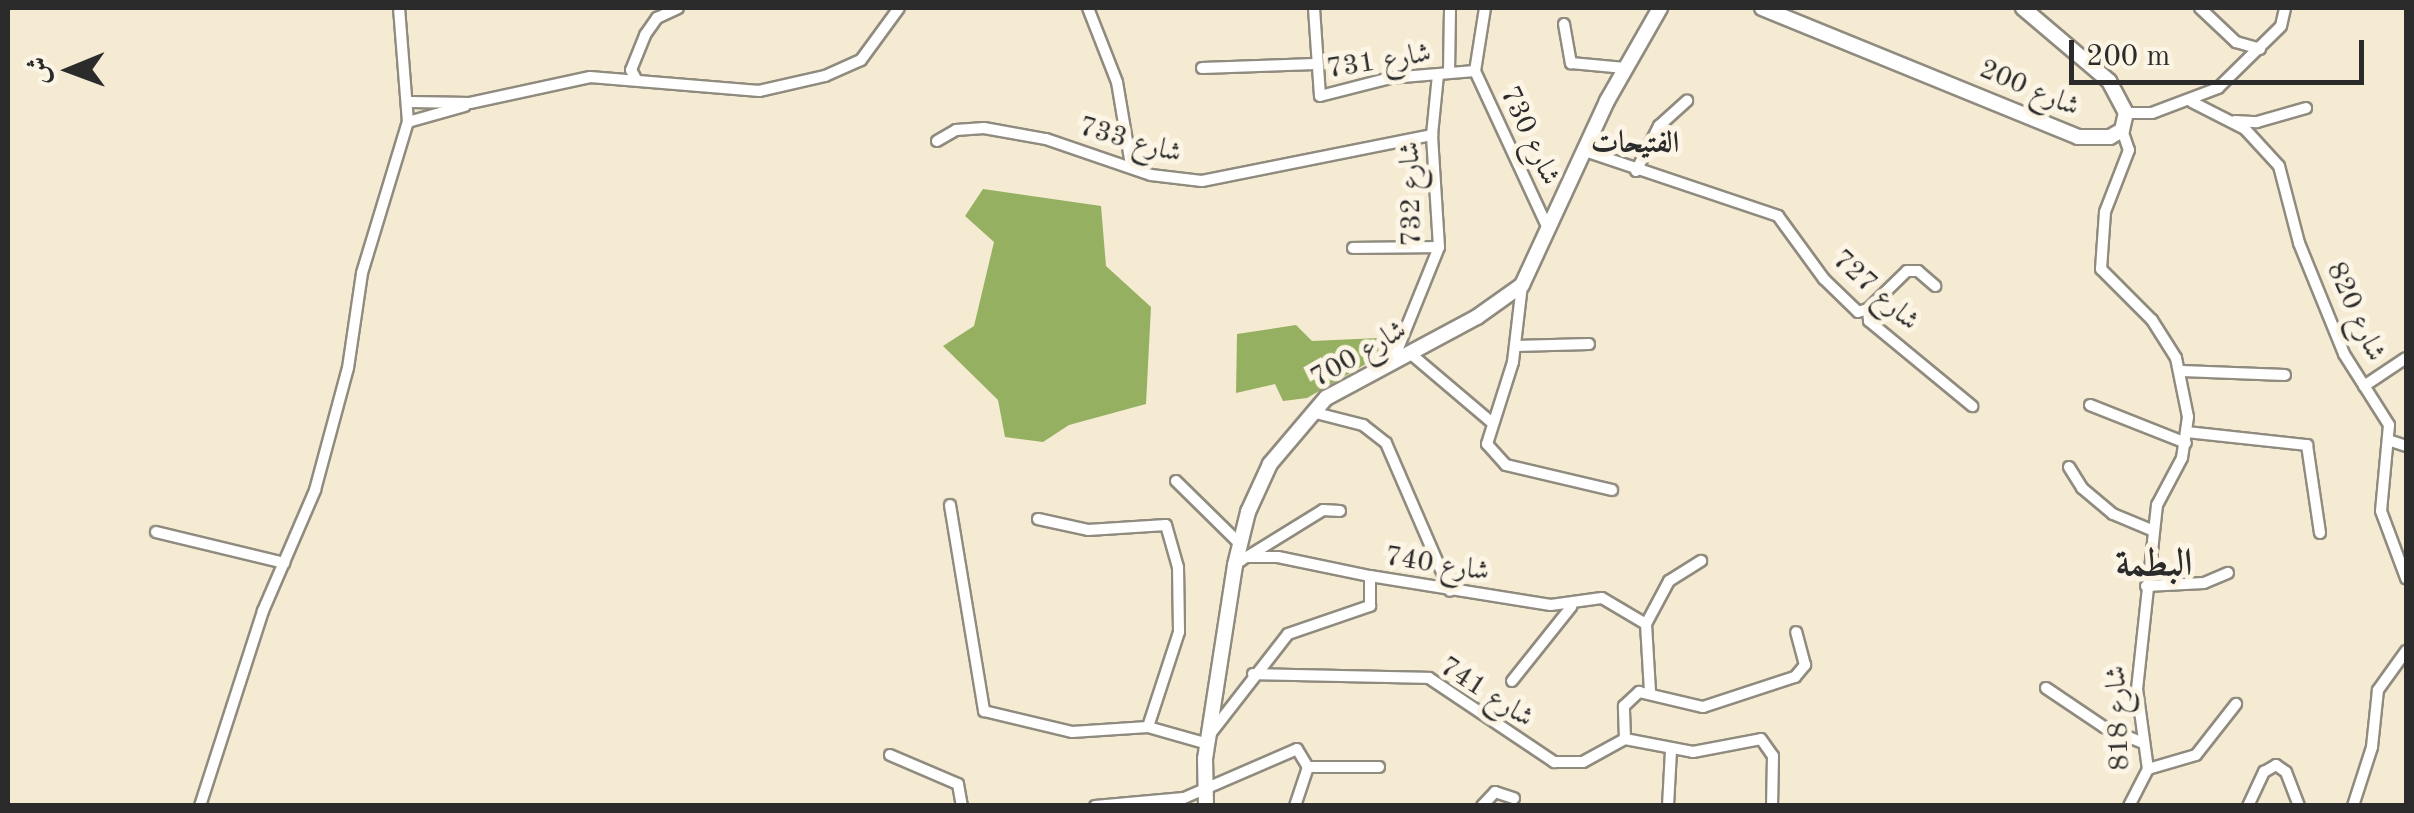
<!DOCTYPE html>
<meta charset="utf-8">
<style>
body{margin:0}
#map{position:relative;width:2414px;height:813px;overflow:hidden;background:#f5ebd3;font-family:"Old Standard TT",Amiri,serif}
div>[style]{position:absolute}
[style*='--x']{left:calc(var(--x)*1px);top:calc(var(--y)*1px);width:calc(var(--w)*1px);rotate:calc(var(--a)*1deg)}
.forest>*{inset:0;background:#96b062}
.roads{filter:drop-shadow(2px 0 #908b7f) drop-shadow(-2px 0 #908b7f) drop-shadow(0 2px #908b7f) drop-shadow(0 -2px #908b7f)}
.minor>*{height:10px;margin:-5px;padding:0 5px;transform-origin:5px;border-radius:5px;background:#fff}
.secondary>*{height:14px;margin:-7px;padding:0 7px;transform-origin:7px;border-radius:7px;background:#fff}
span{translate:-50% -50%;white-space:nowrap;text-align:center;line-height:1.15;-webkit-text-stroke:10px #fcf5e5;paint-order:stroke}
.street-label{font-size:28px;color:#2b2b2b}
.neighbourhood-label{font-size:30px;color:#2b2b2b;font-weight:700}
.district-label{font-size:38px;color:#2b2b2b;font-weight:700}
.frame{position:absolute;inset:0;border:10px solid #2b2b2b;pointer-events:none}
.north{position:absolute;left:20px;top:20px;width:100px;height:100px;-webkit-text-stroke:8px #fcf5e5;paint-order:stroke;rotate:269deg;font-size:28px;font-weight:700;line-height:40px;text-align:center;color:#2b2b2b}
.north::after{content:'';display:block;margin:auto;width:35px;height:45px;background:#2b2b2b;clip-path:polygon(50% 0,100% 100%,50% 72%,0 100%)}
.scale{position:absolute;left:2069px;top:40px;width:295px;height:45px;box-sizing:border-box;border:5px solid #2b2b2b;border-top:0;padding-left:12px;font-size:30px;line-height:35px;white-space:nowrap;color:#2b2b2b;-webkit-text-stroke:8px #fcf5e5;paint-order:stroke}
</style>
<div id="map">
<div class="forest">
<i style="clip-path:polygon(983px 189px,1101px 206px,1106px 266px,1151px 307px,1146px 404px,1069px 425px,1043px 442px,1005px 437px,998px 400px,943px 346px,974px 326px,994px 242px,965px 216px)"></i>
<i style="clip-path:polygon(1296px 325px,1312px 341px,1379px 338px,1378px 357px,1307px 398px,1283px 401px,1275px 384px,1236px 393px,1237px 334px)"></i>
</div>
<div class="roads">
<div class="minor">
<i style="--x:1088;--y:8;--w:79;--a:68.6"></i>
<i style="--x:1117;--y:82;--w:84;--a:80.4"></i>
<i style="--x:1314;--y:8;--w:88;--a:86.1"></i>
<i style="--x:1320;--y:96;--w:72;--a:-14.4"></i>
<i style="--x:1390;--y:78;--w:85;--a:-4.7"></i>
<i style="--x:1485;--y:8;--w:64;--a:99"></i>
<i style="--x:1475;--y:71;--w:169;--a:65.1"></i>
<i style="--x:2200;--y:8;--w:50;--a:43.4"></i>
<i style="--x:2236;--y:42;--w:25;--a:16"></i>
<i style="--x:1564;--y:24;--w:40;--a:80"></i>
<i style="--x:1571;--y:63;--w:54;--a:5.3"></i>
<i style="--x:1202;--y:68;--w:113;--a:-2"></i>
<i style="--x:1449;--y:73;--w:65;--a:-89.1"></i>
<i style="--x:635;--y:77;--w:8;--a:-120"></i>
<i style="--x:631;--y:70;--w:38;--a:-68"></i>
<i style="--x:645;--y:35;--w:21;--a:-55"></i>
<i style="--x:657;--y:18;--w:23;--a:-25"></i>
<i style="--x:410;--y:102;--w:60;--a:1"></i>
<i style="--x:470;--y:103;--w:123;--a:-12.2"></i>
<i style="--x:590;--y:77;--w:170;--a:4.7"></i>
<i style="--x:759;--y:91;--w:68;--a:-12.8"></i>
<i style="--x:825;--y:76;--w:39;--a:-24"></i>
<i style="--x:861;--y:60;--w:64;--a:-53.8"></i>
<i style="--x:2192;--y:102;--w:59;--a:27"></i>
<i style="--x:2245;--y:129;--w:50;--a:47.4"></i>
<i style="--x:2279;--y:166;--w:80;--a:75.4"></i>
<i style="--x:2299;--y:243;--w:120;--a:67.9"></i>
<i style="--x:2344;--y:354;--w:84;--a:57.6"></i>
<i style="--x:2389;--y:425;--w:86;--a:95.3"></i>
<i style="--x:2381;--y:511;--w:72;--a:69.5"></i>
<i style="--x:2126;--y:113;--w:26;--a:0"></i>
<i style="--x:2152;--y:113;--w:71;--a:-20.7"></i>
<i style="--x:2218;--y:88;--w:88;--a:-44.5"></i>
<i style="--x:2281;--y:26;--w:18;--a:-77"></i>
<i style="--x:2235;--y:121;--w:22;--a:3"></i>
<i style="--x:2257;--y:122;--w:51;--a:-15.9"></i>
<i style="--x:408;--y:122;--w:59;--a:-15.7"></i>
<i style="--x:2122;--y:130;--w:21;--a:71"></i>
<i style="--x:2129;--y:150;--w:66;--a:111.2"></i>
<i style="--x:2105;--y:212;--w:57;--a:94"></i>
<i style="--x:2101;--y:269;--w:72;--a:45"></i>
<i style="--x:2152;--y:320;--w:45;--a:57.7"></i>
<i style="--x:2176;--y:358;--w:60;--a:78.5"></i>
<i style="--x:2188;--y:417;--w:41;--a:98.3"></i>
<i style="--x:2182;--y:458;--w:53;--a:118"></i>
<i style="--x:2157;--y:505;--w:185;--a:96.2"></i>
<i style="--x:2137;--y:689;--w:81;--a:82.2"></i>
<i style="--x:2148;--y:769;--w:42;--a:117.2"></i>
<i style="--x:937;--y:141;--w:22;--a:-30"></i>
<i style="--x:956;--y:130;--w:28;--a:-4"></i>
<i style="--x:984;--y:128;--w:63;--a:10.1"></i>
<i style="--x:1046;--y:139;--w:111;--a:18.9"></i>
<i style="--x:1151;--y:175;--w:51;--a:6.7"></i>
<i style="--x:1202;--y:181;--w:235;--a:-11.3"></i>
<i style="--x:1585;--y:151;--w:204;--a:18.6"></i>
<i style="--x:1778;--y:216;--w:78;--a:53.9"></i>
<i style="--x:1824;--y:279;--w:47;--a:44.1"></i>
<i style="--x:1858;--y:312;--w:10;--a:-17"></i>
<i style="--x:1868;--y:309;--w:12;--a:85"></i>
<i style="--x:1869;--y:321;--w:134;--a:39.5"></i>
<i style="--x:1636;--y:171;--w:51;--a:-62.9"></i>
<i style="--x:1659;--y:126;--w:38;--a:-42"></i>
<i style="--x:1353;--y:248;--w:86;--a:-0.7"></i>
<i style="--x:1522;--y:285;--w:78;--a:96.7"></i>
<i style="--x:1513;--y:362;--w:86;--a:107.6"></i>
<i style="--x:1487;--y:444;--w:28;--a:48"></i>
<i style="--x:1506;--y:465;--w:109;--a:13.3"></i>
<i style="--x:1868;--y:309;--w:54;--a:-44.3"></i>
<i style="--x:1907;--y:271;--w:11;--a:0"></i>
<i style="--x:1918;--y:271;--w:23;--a:41"></i>
<i style="--x:1515;--y:346;--w:74;--a:-1.5"></i>
<i style="--x:1411;--y:354;--w:104;--a:40.3"></i>
<i style="--x:1392;--y:363;--w:125;--a:-67.9"></i>
<i style="--x:1439;--y:247;--w:112;--a:-93.6"></i>
<i style="--x:1432;--y:135;--w:60;--a:-84.3"></i>
<i style="--x:2182;--y:371;--w:103;--a:2.2"></i>
<i style="--x:2364;--y:386;--w:50;--a:-33.7"></i>
<i style="--x:2090;--y:405;--w:103;--a:21.6"></i>
<i style="--x:1312;--y:412;--w:53;--a:14.3"></i>
<i style="--x:1363;--y:425;--w:29;--a:38"></i>
<i style="--x:1386;--y:443;--w:161;--a:66.6"></i>
<i style="--x:2187;--y:432;--w:121;--a:6.2"></i>
<i style="--x:2307;--y:445;--w:89;--a:81.6"></i>
<i style="--x:2391;--y:441;--w:16;--a:18"></i>
<i style="--x:2069;--y:467;--w:25;--a:58"></i>
<i style="--x:2082;--y:488;--w:40;--a:40"></i>
<i style="--x:2113;--y:514;--w:44;--a:22.5"></i>
<i style="--x:1176;--y:481;--w:90;--a:44.5"></i>
<i style="--x:950;--y:505;--w:209;--a:80.6"></i>
<i style="--x:984;--y:711;--w:90;--a:13.4"></i>
<i style="--x:1072;--y:732;--w:76;--a:-3.8"></i>
<i style="--x:1148;--y:727;--w:62;--a:15.8"></i>
<i style="--x:1038;--y:519;--w:51;--a:12.4"></i>
<i style="--x:1088;--y:530;--w:78;--a:-3.7"></i>
<i style="--x:1166;--y:525;--w:44;--a:74.1"></i>
<i style="--x:1178;--y:567;--w:65;--a:89.1"></i>
<i style="--x:1179;--y:632;--w:100;--a:108.1"></i>
<i style="--x:156;--y:532;--w:132;--a:13.6"></i>
<i style="--x:1247;--y:557;--w:89;--a:-31.7"></i>
<i style="--x:1323;--y:510;--w:17;--a:3"></i>
<i style="--x:1235;--y:565;--w:14;--a:-36"></i>
<i style="--x:1246;--y:557;--w:32;--a:0"></i>
<i style="--x:1278;--y:557;--w:94;--a:11.7"></i>
<i style="--x:2146;--y:586;--w:58;--a:-3"></i>
<i style="--x:2204;--y:583;--w:26;--a:-23"></i>
<i style="--x:1646;--y:624;--w:67;--a:86.6"></i>
<i style="--x:1253;--y:674;--w:176;--a:1.3"></i>
<i style="--x:1429;--y:678;--w:151;--a:33.9"></i>
<i style="--x:1554;--y:762;--w:29;--a:0"></i>
<i style="--x:1583;--y:762;--w:48;--a:-28.7"></i>
<i style="--x:1512;--y:681;--w:95;--a:-51.4"></i>
<i style="--x:2046;--y:688;--w:70;--a:33.9"></i>
<i style="--x:2104;--y:727;--w:42;--a:22.3"></i>
<i style="--x:1211;--y:733;--w:125;--a:-52.1"></i>
<i style="--x:1288;--y:634;--w:87;--a:-18.9"></i>
<i style="--x:1370;--y:606;--w:30;--a:-90"></i>
<i style="--x:1370;--y:576;--w:183;--a:9.1"></i>
<i style="--x:1551;--y:605;--w:51;--a:-7.8"></i>
<i style="--x:1602;--y:598;--w:51;--a:30.6"></i>
<i style="--x:1646;--y:624;--w:49;--a:-61.9"></i>
<i style="--x:1669;--y:581;--w:38;--a:-32"></i>
<i style="--x:1625;--y:739;--w:33;--a:-92"></i>
<i style="--x:1624;--y:706;--w:21;--a:-43"></i>
<i style="--x:1639;--y:692;--w:66;--a:13.2"></i>
<i style="--x:1703;--y:707;--w:97;--a:-18.1"></i>
<i style="--x:1795;--y:677;--w:16;--a:-50"></i>
<i style="--x:1805;--y:665;--w:34;--a:-105"></i>
<i style="--x:1625;--y:739;--w:69;--a:10.8"></i>
<i style="--x:1693;--y:752;--w:69;--a:-10.8"></i>
<i style="--x:1761;--y:739;--w:21;--a:55"></i>
<i style="--x:1773;--y:756;--w:50;--a:91.1"></i>
<i style="--x:890;--y:755;--w:74;--a:23.1"></i>
<i style="--x:958;--y:784;--w:22;--a:80"></i>
<i style="--x:1308;--y:767;--w:71;--a:0"></i>
<i style="--x:2148;--y:769;--w:50;--a:-16.3"></i>
<i style="--x:2196;--y:755;--w:65;--a:-51.9"></i>
<i style="--x:200;--y:806;--w:205;--a:-72.1"></i>
<i style="--x:263;--y:611;--w:132;--a:-66.7"></i>
<i style="--x:315;--y:490;--w:126;--a:-74.9"></i>
<i style="--x:348;--y:368;--w:96;--a:-81.6"></i>
<i style="--x:362;--y:273;--w:158;--a:-73.1"></i>
<i style="--x:408;--y:122;--w:114;--a:-94.5"></i>
<i style="--x:1095;--y:806;--w:89;--a:-5.1"></i>
<i style="--x:1184;--y:798;--w:123;--a:-23.4"></i>
<i style="--x:1297;--y:749;--w:21;--a:59"></i>
<i style="--x:1308;--y:767;--w:41;--a:108.4"></i>
<i style="--x:1482;--y:806;--w:19;--a:-47"></i>
<i style="--x:1495;--y:792;--w:20;--a:18"></i>
<i style="--x:1668;--y:806;--w:55;--a:-86.9"></i>
<i style="--x:2248;--y:806;--w:38;--a:-65"></i>
<i style="--x:2264;--y:772;--w:14;--a:-30"></i>
<i style="--x:2276;--y:765;--w:12;--a:35"></i>
<i style="--x:2286;--y:772;--w:36;--a:69"></i>
<i style="--x:2353;--y:806;--w:62;--a:-72.1"></i>
<i style="--x:2372;--y:747;--w:57;--a:-84"></i>
<i style="--x:2378;--y:690;--w:48;--a:-54.3"></i>
</div>
<div class="secondary">
<i style="--x:1762;--y:8;--w:341;--a:22.2"></i>
<i style="--x:2078;--y:137;--w:32;--a:0"></i>
<i style="--x:2110;--y:137;--w:14;--a:-30"></i>
<i style="--x:2122;--y:130;--w:17;--a:-77"></i>
<i style="--x:2126;--y:113;--w:36;--a:-118"></i>
<i style="--x:2109;--y:81;--w:113;--a:-139.7"></i>
<i style="--x:1206;--y:806;--w:47;--a:-91.2"></i>
<i style="--x:1205;--y:759;--w:196;--a:-81.2"></i>
<i style="--x:1235;--y:565;--w:55;--a:-76.2"></i>
<i style="--x:1248;--y:512;--w:53;--a:-65.4"></i>
<i style="--x:1270;--y:464;--w:87;--a:-49.7"></i>
<i style="--x:1326;--y:398;--w:171;--a:-28.2"></i>
<i style="--x:1477;--y:317;--w:55;--a:-35.4"></i>
<i style="--x:1522;--y:285;--w:203;--a:-65.2"></i>
<i style="--x:1607;--y:101;--w:107;--a:-60.3"></i>
</div>
</div>
<div class="street-label">
<span style="left:1379px;top:62px;rotate:-9deg">شارع 731</span>
<span style="left:2029px;top:89px;rotate:23deg">شارع 200</span>
<span style="left:1529px;top:136px;rotate:65deg">شارع 730</span>
<span style="left:1130px;top:141px;rotate:16deg">شارع 733</span>
<span style="left:1412px;top:194px;rotate:-91deg">شارع 732</span>
<span style="left:1875px;top:291px;rotate:42deg">شارع 727</span>
<span style="left:2355px;top:312px;rotate:66deg">شارع 820</span>
<span style="left:1359px;top:355px;rotate:-30deg">شارع 700</span>
<span style="left:1437px;top:565px;rotate:9deg">شارع 740</span>
<span style="left:1486px;top:693px;rotate:33deg">شارع 741</span>
<span style="left:2119px;top:718px;rotate:-92deg">شارع 818</span>
</div>
<div class="neighbourhood-label">
<span style="left:1635px;top:144px">الفتيحات</span>
</div>
<div class="district-label">
<span style="left:2154px;top:566px">البطمة</span>
</div>
<div class="frame"></div>
<div class="north">ش</div>
<div class="scale">200 m</div>
</div>
